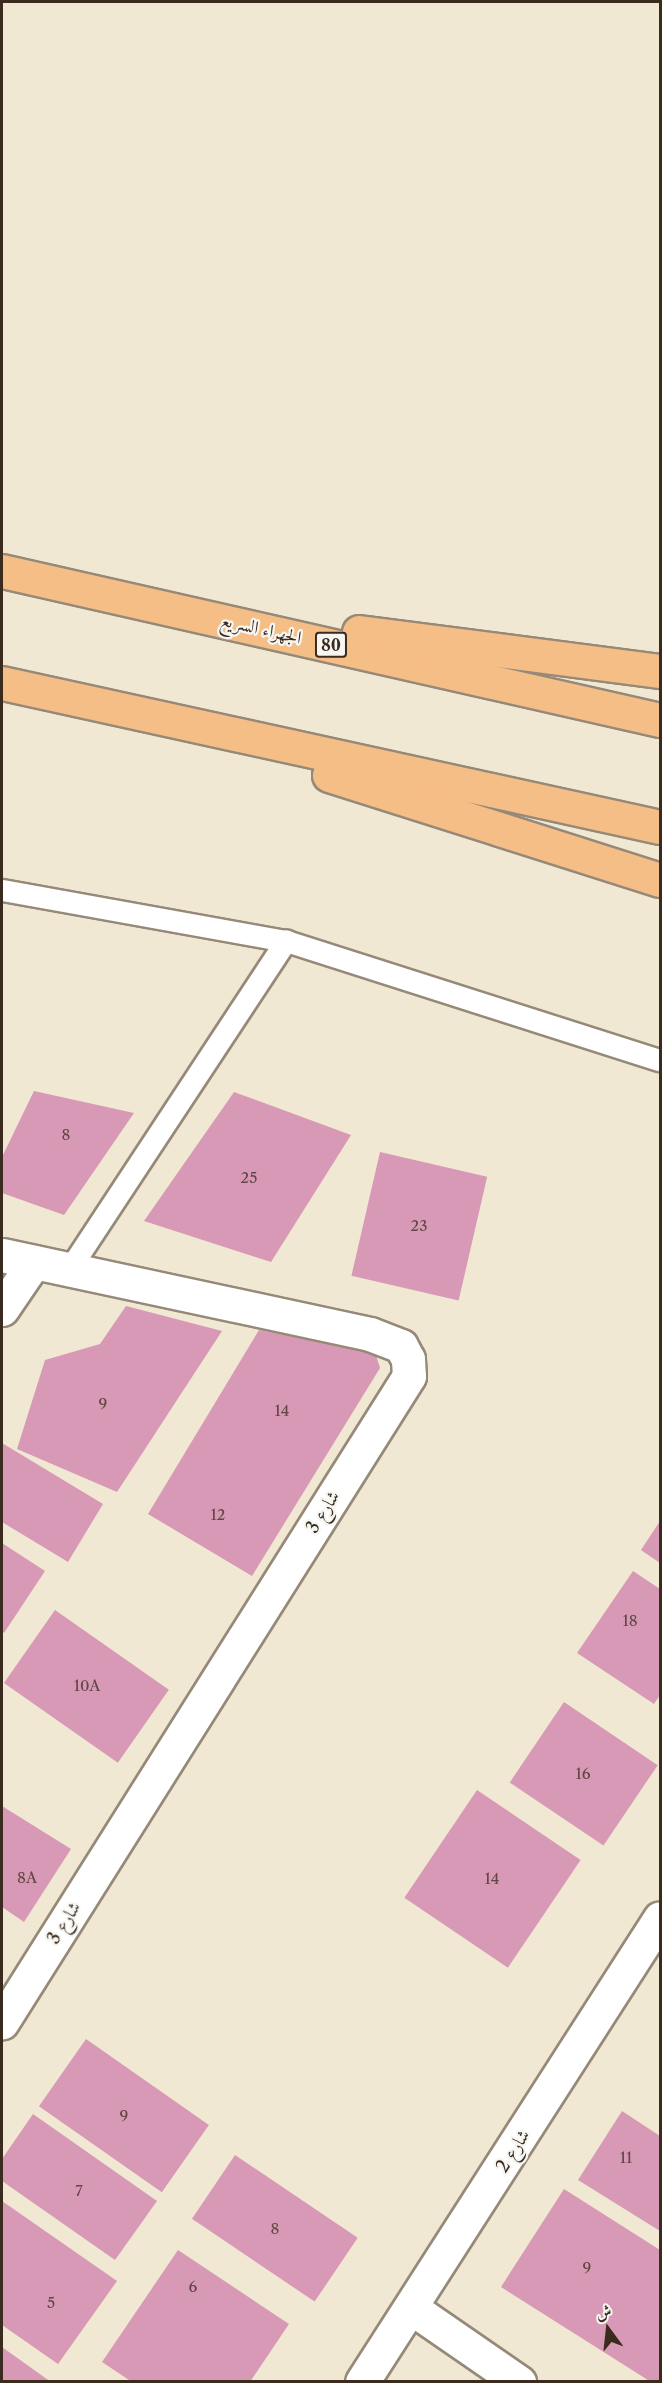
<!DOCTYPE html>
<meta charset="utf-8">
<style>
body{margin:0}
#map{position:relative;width:662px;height:2383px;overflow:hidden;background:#f1e8d3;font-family:"Libre Caslon Text",Amiri,serif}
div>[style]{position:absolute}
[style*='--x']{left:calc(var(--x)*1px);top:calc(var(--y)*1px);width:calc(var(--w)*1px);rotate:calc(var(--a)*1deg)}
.building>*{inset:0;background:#d799b5;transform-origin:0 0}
.roads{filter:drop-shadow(2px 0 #968978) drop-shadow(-2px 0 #968978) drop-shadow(0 2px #968978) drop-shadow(0 -2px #968978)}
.service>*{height:21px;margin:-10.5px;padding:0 10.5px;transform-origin:10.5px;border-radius:10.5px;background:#fff}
.minor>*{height:33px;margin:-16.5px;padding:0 16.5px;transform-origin:16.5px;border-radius:16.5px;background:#fff}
.motorway>*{height:33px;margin:-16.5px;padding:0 16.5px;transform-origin:16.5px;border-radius:16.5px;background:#f6be87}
span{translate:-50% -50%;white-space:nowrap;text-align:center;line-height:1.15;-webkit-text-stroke:4.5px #f6f6f2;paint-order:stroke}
.number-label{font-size:15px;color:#624644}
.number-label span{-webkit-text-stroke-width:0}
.shield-label span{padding:2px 4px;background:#f6f6f2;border:2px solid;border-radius:4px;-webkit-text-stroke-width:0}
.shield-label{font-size:16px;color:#3b2a1e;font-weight:700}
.street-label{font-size:18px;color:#3b2a1e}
.frame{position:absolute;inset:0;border:3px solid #3b2a1e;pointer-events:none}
.north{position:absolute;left:578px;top:2299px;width:60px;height:60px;-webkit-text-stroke:4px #f6f6f2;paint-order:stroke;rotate:345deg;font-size:16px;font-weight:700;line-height:24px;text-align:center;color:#3b2a1e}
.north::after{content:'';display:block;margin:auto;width:21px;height:27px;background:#3b2a1e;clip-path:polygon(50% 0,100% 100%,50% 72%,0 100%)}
</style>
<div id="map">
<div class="building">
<i style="clip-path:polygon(34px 1091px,134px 1113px,64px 1215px,2px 1193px,2px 1157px)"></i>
<i style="clip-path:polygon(234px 1092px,351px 1135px,271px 1262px,144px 1221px)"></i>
<i style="left:380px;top:1152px;width:110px;height:127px;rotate:13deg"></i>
<i style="clip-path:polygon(126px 1306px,222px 1331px,117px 1492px,17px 1449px,45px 1360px,100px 1344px)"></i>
<i style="clip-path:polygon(259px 1330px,375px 1352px,380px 1368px,252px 1576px,148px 1514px)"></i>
<i style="clip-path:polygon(2px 1443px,103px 1504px,68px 1562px,2px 1522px)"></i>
<i style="clip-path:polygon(660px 1521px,660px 1563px,641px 1550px)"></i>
<i style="clip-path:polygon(2px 1543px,45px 1571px,4px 1633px,2px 1631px)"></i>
<i style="clip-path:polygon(633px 1571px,660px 1589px,660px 1695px,654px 1704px,577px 1653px)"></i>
<i style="left:55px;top:1610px;width:139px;height:89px;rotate:35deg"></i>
<i style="left:564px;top:1702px;width:113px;height:97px;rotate:34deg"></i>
<i style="left:477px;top:1790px;width:125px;height:130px;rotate:34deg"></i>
<i style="clip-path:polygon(2px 1806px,71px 1849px,24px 1922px,2px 1907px)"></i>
<i style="left:86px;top:2039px;width:150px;height:82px;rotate:35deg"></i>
<i style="clip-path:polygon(622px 2111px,660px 2136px,660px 2231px,578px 2180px)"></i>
<i style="clip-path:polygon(33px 2114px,157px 2201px,115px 2260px,2px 2181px,2px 2159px)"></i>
<i style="left:235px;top:2155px;width:148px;height:77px;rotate:34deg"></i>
<i style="clip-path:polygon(564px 2189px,660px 2250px,660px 2382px,651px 2382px,501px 2287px)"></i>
<i style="clip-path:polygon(2px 2201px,117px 2281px,58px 2364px,2px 2325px)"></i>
<i style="clip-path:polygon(178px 2250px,289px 2324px,250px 2382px,132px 2382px,102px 2362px)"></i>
<i style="clip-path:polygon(2px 2347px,51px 2382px,2px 2382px)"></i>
</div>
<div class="roads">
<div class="service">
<i style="--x:2;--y:890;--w:289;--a:10.2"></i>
<i style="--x:286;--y:941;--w:392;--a:17.7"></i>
<i style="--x:68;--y:1271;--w:396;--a:-56.6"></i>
</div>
<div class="minor">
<i style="--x:2;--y:1255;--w:376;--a:12.1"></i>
<i style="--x:370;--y:1334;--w:33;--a:21"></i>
<i style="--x:401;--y:1346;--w:15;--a:62"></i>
<i style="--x:408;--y:1359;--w:17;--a:87"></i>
<i style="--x:409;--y:1376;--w:764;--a:122.21"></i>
<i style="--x:2;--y:1309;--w:57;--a:-55.8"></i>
<i style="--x:413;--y:2309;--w:129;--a:34.6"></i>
<i style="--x:362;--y:2382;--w:551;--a:-57.29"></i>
</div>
<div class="motorway">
<i style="--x:2;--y:571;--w:675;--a:12.76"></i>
<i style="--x:359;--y:632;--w:304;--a:7.4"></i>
<i style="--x:2;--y:683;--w:674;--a:12.34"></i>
<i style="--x:329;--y:775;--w:347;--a:17.6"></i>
</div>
</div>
<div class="number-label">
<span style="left:66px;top:1135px">8</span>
<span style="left:249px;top:1178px">25</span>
<span style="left:419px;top:1226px">23</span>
<span style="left:103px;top:1404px">9</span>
<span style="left:282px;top:1411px">14</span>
<span style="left:218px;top:1515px">12</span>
<span style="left:630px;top:1621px">18</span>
<span style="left:87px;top:1686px">10A</span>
<span style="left:583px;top:1774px">16</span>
<span style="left:27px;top:1878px">8A</span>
<span style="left:492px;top:1879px">14</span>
<span style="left:124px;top:2116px">9</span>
<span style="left:626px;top:2158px">11</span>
<span style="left:79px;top:2191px">7</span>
<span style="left:275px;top:2229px">8</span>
<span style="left:587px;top:2268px">9</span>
<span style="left:193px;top:2287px">6</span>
<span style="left:51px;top:2303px">5</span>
</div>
<div class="shield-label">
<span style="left:331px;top:645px">80</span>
</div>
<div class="street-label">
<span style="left:261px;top:629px;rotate:13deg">الجهراء السريع</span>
<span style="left:323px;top:1512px;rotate:-58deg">شارع 3</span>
<span style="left:64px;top:1923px;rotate:-58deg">شارع 3</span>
<span style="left:513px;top:2151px;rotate:-58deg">شارع 2</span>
</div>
<div class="frame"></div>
<div class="north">ش</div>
</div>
